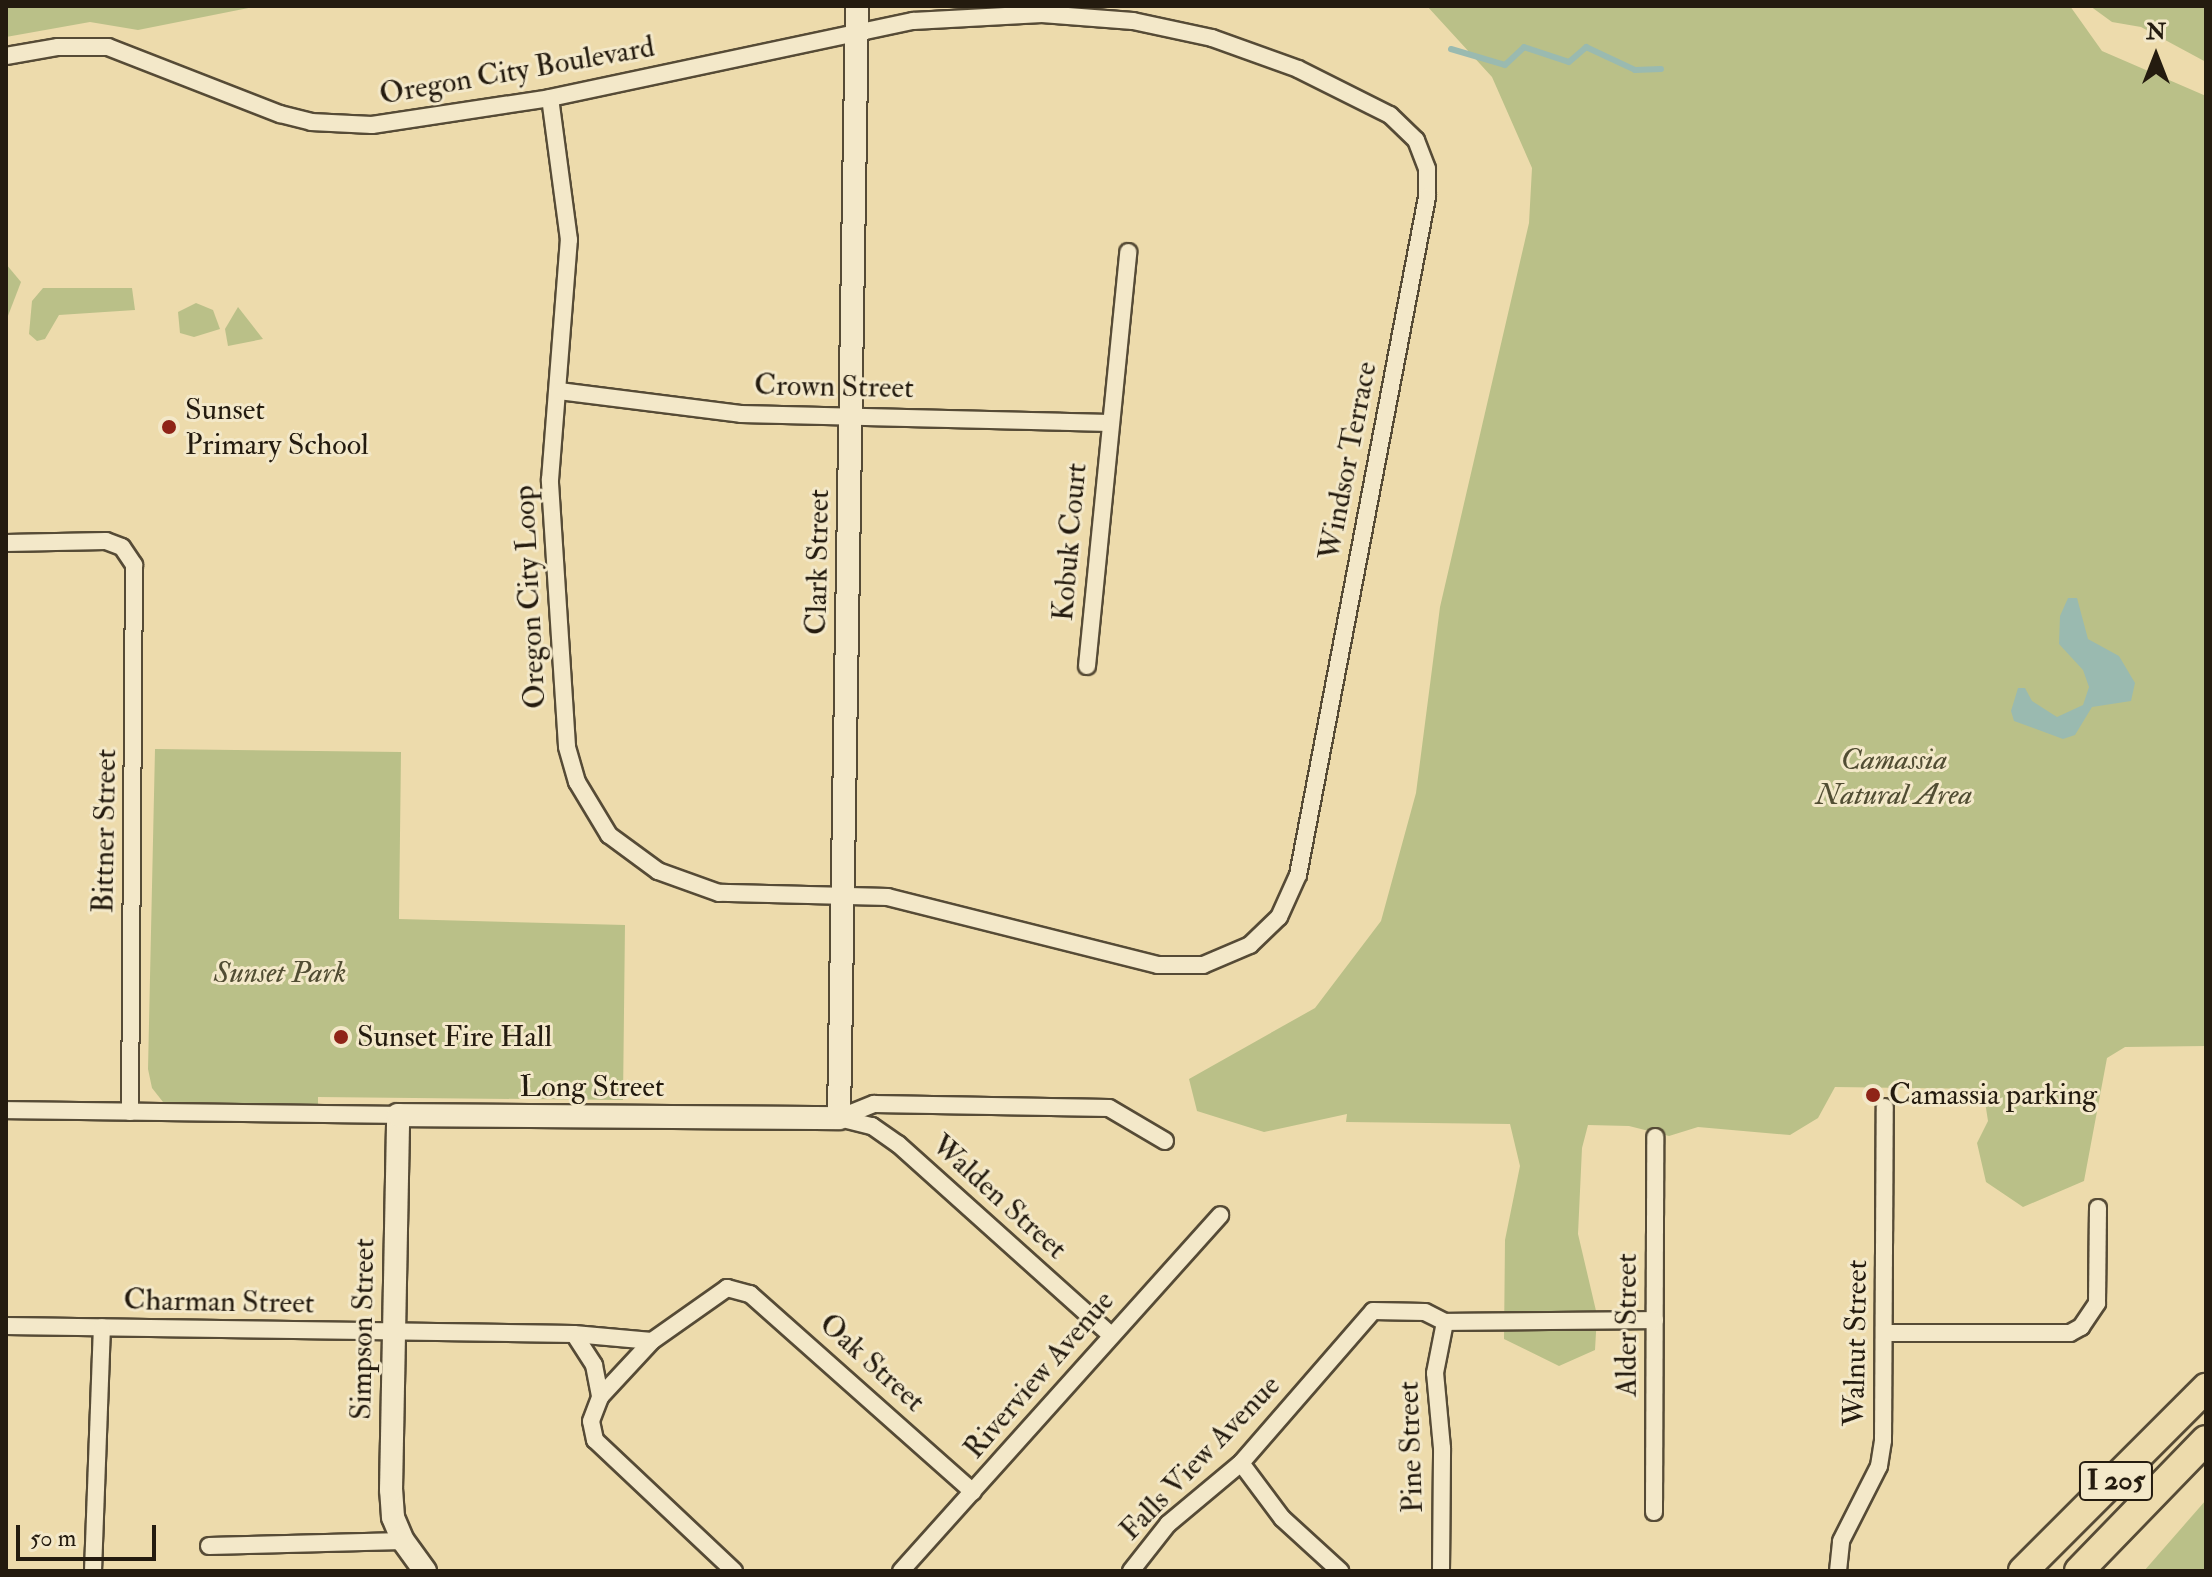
<!DOCTYPE html>
<style>
body{margin:0}
#map{position:relative;width:2212px;height:1577px;overflow:hidden;background:#eddbac;font-family:"IM FELL Double Pica",serif}
div>[style]{position:absolute}
[style*='--x']{left:calc(var(--x)*1px);top:calc(var(--y)*1px);width:calc(var(--w)*1px);rotate:calc(var(--a)*1deg)}
.green>*{inset:0;background:#bac088}
.water>*{inset:0;background:#9abab0}
.stream>*{height:6px;margin:-3px;padding:0 3px;transform-origin:3px;border-radius:3px;background:#9abab0}
.roads{filter:drop-shadow(2px 0 #564b36) drop-shadow(-2px 0 #564b36) drop-shadow(0 2px #564b36) drop-shadow(0 -2px #564b36)}
.street>*{height:16px;margin:-8px;padding:0 8px;transform-origin:8px;border-radius:8px;background:#f3e8c9}
.secondary>*{height:22px;margin:-11px;padding:0 11px;transform-origin:11px;border-radius:11px;background:#f3e8c9}
.highway>*{height:28px;margin:-14px;padding:0 14px;transform-origin:14px;border-radius:14px;background:#eddbac}
.dots>*{width:22px;height:22px;translate:-50% -50%;box-sizing:border-box;border:4px solid #f3e8c9;border-radius:50%}
span{translate:-50% -50%;white-space:nowrap;text-align:center;line-height:1.15;-webkit-text-stroke:6px #f3e8c9;paint-order:stroke}
.shield-label span{padding:2px 6px;background:#f3e8c9;border:2px solid;border-radius:6px;-webkit-text-stroke-width:0}
.shield-label{font-size:28px;color:#241b0f;font-weight:700}
.street-label{font-size:30px;color:#241b0f}
.poi-label{font-size:30px;color:#241b0f}
.left{translate:0 -50%;text-align:left}
.park-label{font-size:30px;color:#514d33;font-style:italic}
.frame{position:absolute;inset:0;border:8px solid #241b0f;pointer-events:none}
.north{position:absolute;left:2116px;top:16px;width:80px;height:80px;-webkit-text-stroke:6px #f3e8c9;paint-order:stroke;rotate:0deg;font-size:22px;font-weight:700;line-height:32px;text-align:center;color:#241b0f}
.north::after{content:'';display:block;margin:auto;width:28px;height:36px;background:#241b0f;clip-path:polygon(50% 0,100% 100%,50% 72%,0 100%)}
.scale{position:absolute;left:16px;top:1525px;width:140px;height:36px;box-sizing:border-box;border:4px solid #241b0f;border-top:0;padding-left:10px;font-size:24px;line-height:28px;white-space:nowrap;color:#241b0f;-webkit-text-stroke:6px #f3e8c9;paint-order:stroke}
</style>
<div id="map">
<div class="green">
<i style="clip-path:polygon(6px 6px,258px 6px,138px 30px,90px 22px,6px 37px)"></i>
<i style="clip-path:polygon(1427px 6px,2070px 6px,2102px 51px,2206px 96px,2206px 1046px,2125px 1047px,2107px 1058px,2084px 1181px,2023px 1207px,1986px 1182px,1977px 1143px,1988px 1121px,1983px 1089px,1835px 1087px,1818px 1118px,1790px 1135px,1698px 1127px,1669px 1136px,1629px 1126px,1588px 1125px,1582px 1148px,1578px 1234px,1597px 1315px,1595px 1350px,1559px 1366px,1504px 1339px,1505px 1240px,1520px 1166px,1510px 1124px,1346px 1122px,1347px 1114px,1264px 1132px,1197px 1111px,1189px 1079px,1315px 1008px,1381px 921px,1416px 793px,1440px 607px,1529px 223px,1532px 168px,1492px 77px)"></i>
<i style="clip-path:polygon(2090px 6px,2206px 6px,2206px 62px,2141px 27px,2112px 22px)"></i>
<i style="clip-path:polygon(6px 264px,21px 282px,6px 321px)"></i>
<i style="clip-path:polygon(43px 288px,132px 288px,135px 310px,59px 315px,45px 339px,37px 341px,29px 334px,32px 301px)"></i>
<i style="clip-path:polygon(196px 303px,213px 310px,220px 329px,194px 337px,180px 333px,178px 312px)"></i>
<i style="clip-path:polygon(238px 307px,263px 339px,228px 346px,225px 329px)"></i>
<i style="clip-path:polygon(155px 749px,401px 752px,399px 919px,625px 925px,623px 1100px,318px 1097px,318px 1104px,163px 1102px,152px 1088px,148px 1069px)"></i>
<i style="clip-path:polygon(2206px 1500px,2206px 1571px,2144px 1571px)"></i>
</div>
<div class="water">
<i style="clip-path:polygon(2068px 598px,2077px 598px,2088px 639px,2119px 656px,2135px 683px,2131px 701px,2092px 707px,2075px 735px,2063px 739px,2014px 721px,2011px 711px,2018px 688px,2025px 688px,2032px 701px,2057px 717px,2083px 705px,2089px 687px,2083px 670px,2059px 644px,2060px 616px)"></i>
</div>
<div class="stream">
<i style="--x:1451;--y:49;--w:56;--a:16.5"></i>
<i style="--x:1505;--y:65;--w:26;--a:-43"></i>
<i style="--x:1524;--y:47;--w:47;--a:18.4"></i>
<i style="--x:1569;--y:62;--w:23;--a:-41"></i>
<i style="--x:1586;--y:47;--w:54;--a:25.1"></i>
<i style="--x:1635;--y:70;--w:26;--a:-2"></i>
</div>
<div class="roads">
<div class="street">
<i style="--x:6;--y:56;--w:53;--a:-9.8"></i>
<i style="--x:58;--y:47;--w:50;--a:0"></i>
<i style="--x:108;--y:47;--w:185;--a:21.3"></i>
<i style="--x:280;--y:114;--w:32;--a:14"></i>
<i style="--x:311;--y:122;--w:61;--a:2.8"></i>
<i style="--x:372;--y:125;--w:180;--a:-8.6"></i>
<i style="--x:550;--y:98;--w:371;--a:-12"></i>
<i style="--x:913;--y:21;--w:129;--a:-3.1"></i>
<i style="--x:1042;--y:14;--w:91;--a:4.4"></i>
<i style="--x:1133;--y:21;--w:81;--a:12.1"></i>
<i style="--x:1212;--y:38;--w:91;--a:19.8"></i>
<i style="--x:1298;--y:69;--w:103;--a:26.6"></i>
<i style="--x:1390;--y:115;--w:36;--a:44"></i>
<i style="--x:1416;--y:140;--w:31;--a:69"></i>
<i style="--x:1427;--y:169;--w:28;--a:90"></i>
<i style="--x:1427;--y:197;--w:690;--a:100.77"></i>
<i style="--x:1298;--y:875;--w:46;--a:114.3"></i>
<i style="--x:1279;--y:917;--w:40;--a:136"></i>
<i style="--x:1250;--y:945;--w:51;--a:156.9"></i>
<i style="--x:1203;--y:965;--w:45;--a:180"></i>
<i style="--x:1158;--y:965;--w:278;--a:-165.9"></i>
<i style="--x:888;--y:897;--w:169;--a:-178.6"></i>
<i style="--x:719;--y:893;--w:65;--a:-160.2"></i>
<i style="--x:658;--y:871;--w:61;--a:-143.7"></i>
<i style="--x:609;--y:835;--w:62;--a:-121.1"></i>
<i style="--x:577;--y:782;--w:37;--a:-106"></i>
<i style="--x:567;--y:746;--w:267;--a:-93.7"></i>
<i style="--x:550;--y:480;--w:241;--a:-85.5"></i>
<i style="--x:569;--y:240;--w:143;--a:-97.6"></i>
<i style="--x:559;--y:391;--w:183;--a:7.2"></i>
<i style="--x:741;--y:414;--w:369;--a:1.4"></i>
<i style="--x:6;--y:543;--w:100;--a:-1.1"></i>
<i style="--x:106;--y:541;--w:17;--a:21"></i>
<i style="--x:122;--y:547;--w:22;--a:56"></i>
<i style="--x:134;--y:565;--w:547;--a:90.42"></i>
<i style="--x:1087;--y:666;--w:416;--a:-84.3"></i>
<i style="--x:6;--y:1110;--w:392;--a:0.7"></i>
<i style="--x:839;--y:1118;--w:34;--a:14"></i>
<i style="--x:872;--y:1126;--w:32;--a:35"></i>
<i style="--x:898;--y:1144;--w:286;--a:41.9"></i>
<i style="--x:839;--y:1118;--w:38;--a:-22"></i>
<i style="--x:874;--y:1104;--w:235;--a:1"></i>
<i style="--x:1109;--y:1108;--w:65;--a:30.5"></i>
<i style="--x:6;--y:1326;--w:568;--a:0.81"></i>
<i style="--x:574;--y:1334;--w:78;--a:5.1"></i>
<i style="--x:1885;--y:1333;--w:185;--a:0"></i>
<i style="--x:2070;--y:1333;--w:13;--a:-29"></i>
<i style="--x:2081;--y:1327;--w:29;--a:-56"></i>
<i style="--x:2097;--y:1303;--w:95;--a:-89.4"></i>
<i style="--x:574;--y:1334;--w:37;--a:57"></i>
<i style="--x:594;--y:1365;--w:33;--a:79"></i>
<i style="--x:1241;--y:1463;--w:69;--a:53.3"></i>
<i style="--x:1282;--y:1518;--w:79;--a:42.4"></i>
<i style="--x:1654;--y:1512;--w:375;--a:-89.8"></i>
<i style="--x:209;--y:1546;--w:194;--a:-1.5"></i>
<i style="--x:93;--y:1571;--w:244;--a:-87.9"></i>
<i style="--x:734;--y:1571;--w:191;--a:-136.7"></i>
<i style="--x:595;--y:1440;--w:19;--a:-102"></i>
<i style="--x:591;--y:1421;--w:26;--a:-69"></i>
<i style="--x:600;--y:1397;--w:76;--a:-47.1"></i>
<i style="--x:652;--y:1341;--w:92;--a:-35.2"></i>
<i style="--x:727;--y:1288;--w:24;--a:15"></i>
<i style="--x:750;--y:1294;--w:298;--a:41.6"></i>
<i style="--x:901;--y:1571;--w:478;--a:-48.1"></i>
<i style="--x:1131;--y:1571;--w:60;--a:-51.8"></i>
<i style="--x:1168;--y:1524;--w:95;--a:-39.9"></i>
<i style="--x:1241;--y:1463;--w:201;--a:-49"></i>
<i style="--x:1373;--y:1311;--w:52;--a:1.1"></i>
<i style="--x:1425;--y:1312;--w:22;--a:27"></i>
<i style="--x:1445;--y:1322;--w:210;--a:-0.5"></i>
<i style="--x:1441;--y:1571;--w:123;--a:-89.5"></i>
<i style="--x:1442;--y:1448;--w:75;--a:-95.3"></i>
<i style="--x:1435;--y:1373;--w:52;--a:-78.9"></i>
<i style="--x:1838;--y:1571;--w:30;--a:-84"></i>
<i style="--x:1841;--y:1541;--w:84;--a:-63.1"></i>
<i style="--x:1879;--y:1466;--w:26;--a:-81"></i>
<i style="--x:1883;--y:1440;--w:333;--a:-89.7"></i>
</div>
<div class="secondary">
<i style="--x:425;--y:1571;--w:37;--a:-126"></i>
<i style="--x:403;--y:1541;--w:26;--a:-113"></i>
<i style="--x:393;--y:1517;--w:27;--a:-94"></i>
<i style="--x:391;--y:1490;--w:375;--a:-88.9"></i>
<i style="--x:398;--y:1115;--w:441;--a:0.4"></i>
<i style="--x:839;--y:1118;--w:1112;--a:-89.07"></i>
</div>
<div class="highway">
<i style="--x:2023;--y:1571;--w:259;--a:-45"></i>
<i style="--x:2079;--y:1571;--w:182;--a:-45.9"></i>
</div>
</div>
<div class="dots">
<i style="left:169px;top:427px;background:#8f2418"></i>
<i style="left:341px;top:1037px;background:#8f2418"></i>
<i style="left:1873px;top:1095px;background:#8f2418"></i>
</div>
<div class="shield-label">
<span style="left:2116px;top:1481px">I 205</span>
</div>
<div class="street-label">
<span style="left:517px;top:71px;rotate:-10deg">Oregon City Boulevard</span>
<span style="left:834px;top:387px;rotate:1deg">Crown Street</span>
<span style="left:1348px;top:461px;rotate:-79deg">Windsor Terrace</span>
<span style="left:1070px;top:542px;rotate:-85deg">Kobuk Court</span>
<span style="left:818px;top:562px;rotate:-89deg">Clark Street</span>
<span style="left:530px;top:597px;rotate:-93deg">Oregon City Loop</span>
<span style="left:105px;top:831px;rotate:-89deg">Bittner Street</span>
<span style="left:592px;top:1087px">Long Street</span>
<span style="left:999px;top:1197px;rotate:42deg">Walden Street</span>
<span style="left:219px;top:1302px;rotate:1deg">Charman Street</span>
<span style="left:1627px;top:1325px;rotate:-90deg">Alder Street</span>
<span style="left:363px;top:1329px;rotate:-89deg">Simpson Street</span>
<span style="left:1856px;top:1343px;rotate:-89deg">Walnut Street</span>
<span style="left:872px;top:1363px;rotate:42deg">Oak Street</span>
<span style="left:1039px;top:1375px;rotate:-49deg">Riverview Avenue</span>
<span style="left:1411px;top:1447px;rotate:-92deg">Pine Street</span>
<span style="left:1200px;top:1458px;rotate:-46deg">Falls View Avenue</span>
</div>
<div class="poi-label">
<span class="left" style="left:185px;top:427px">Sunset<br>Primary School</span>
<span class="left" style="left:357px;top:1037px">Sunset Fire Hall</span>
<span class="left" style="left:1889px;top:1095px">Camassia parking</span>
</div>
<div class="park-label">
<span style="left:1894px;top:777px">Camassia<br>Natural Area</span>
<span style="left:280px;top:973px">Sunset Park</span>
</div>
<div class="frame"></div>
<div class="north">N</div>
<div class="scale">50 m</div>
</div>
